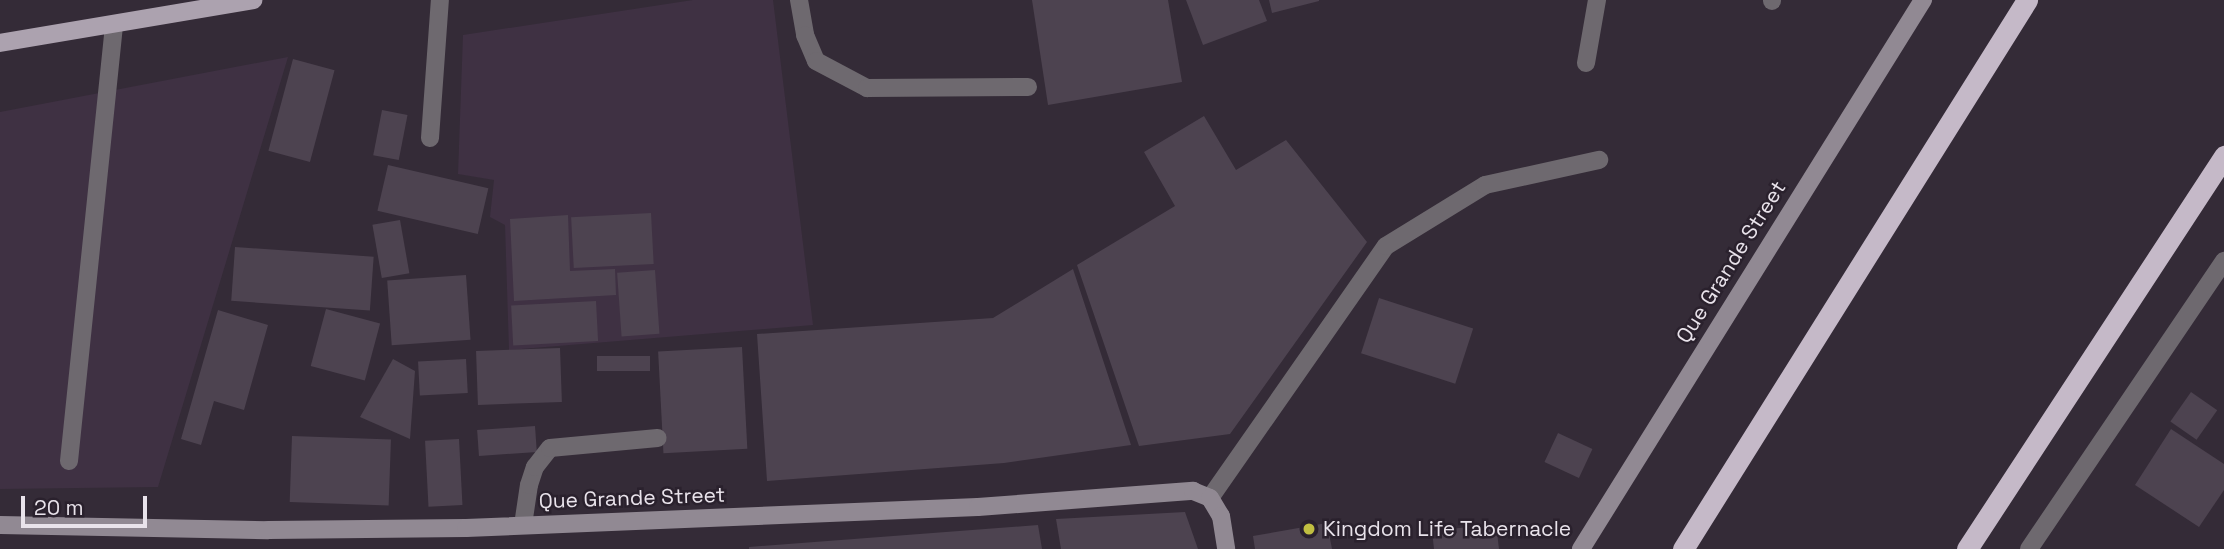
<!DOCTYPE html>
<style>
body{margin:0}
#map{position:relative;width:2224px;height:549px;overflow:hidden;background:#342b37;font-family:"Space Grotesk",sans-serif}
div>[style]{position:absolute}
[style*='--x']{left:calc(var(--x)*1px);top:calc(var(--y)*1px);width:calc(var(--w)*1px);rotate:calc(var(--a)*1deg)}
.built>*{inset:0;background:#3f3143}
.building>*{inset:0;background:#4d4350;transform-origin:0 0}
.lane>*{height:18px;margin:-9px;padding:0 9px;transform-origin:9px;border-radius:9px;background:#6e696f}
.street>*{height:18px;margin:-9px;padding:0 9px;transform-origin:9px;border-radius:9px;background:#6e696f}
.secondary>*{height:18px;margin:-9px;padding:0 9px;transform-origin:9px;border-radius:9px;background:#918993}
.primary>*{height:18px;margin:-9px;padding:0 9px;transform-origin:9px;border-radius:9px;background:#aca2af}
.highway>*{height:21px;margin:-10.5px;padding:0 10.5px;transform-origin:10.5px;border-radius:10.5px;background:#c5b9c8}
.dots>*{width:19px;height:19px;translate:-50% -50%;box-sizing:border-box;border:4px solid #2a212d;border-radius:50%}
span{translate:-50% -50%;white-space:nowrap;text-align:center;line-height:1.15;-webkit-text-stroke:5px #2a212d;paint-order:stroke}
.street-label{font-size:21px;color:#e9e3eb}
.poi-label{font-size:21px;color:#e9e3eb}
.left{translate:0 -50%;text-align:left}
.scale{position:absolute;left:21px;top:496px;width:126px;height:32px;box-sizing:border-box;border:4px solid #e9e3eb;border-top:0;padding-left:9px;font-size:21px;line-height:24px;white-space:nowrap;color:#e9e3eb;-webkit-text-stroke:5px #2a212d;paint-order:stroke}
</style>
<div id="map">
<div class="built">
<i style="clip-path:polygon(693px 0,773px 0,813px 325px,509px 350px,505px 225px,490px 217px,494px 180px,458px 174px,463px 35px)"></i>
<i style="clip-path:polygon(288px 57px,158px 487px,0 489px,0 112px)"></i>
</div>
<div class="building">
<i style="clip-path:polygon(1032px 0,1168px 0,1182px 82px,1048px 105px)"></i>
<i style="clip-path:polygon(1186px 0,1259px 0,1267px 21px,1203px 45px)"></i>
<i style="clip-path:polygon(1269px 0,1319px 0,1319px 1px,1272px 13px)"></i>
<i style="left:293px;top:59px;width:43px;height:95px;rotate:15deg"></i>
<i style="left:382px;top:110px;width:26px;height:46px;rotate:11deg"></i>
<i style="clip-path:polygon(1204px 116px,1236px 170px,1286px 140px,1367px 242px,1230px 434px,1139px 446px,1077px 265px,1175px 206px,1144px 152px)"></i>
<i style="left:388px;top:165px;width:103px;height:47px;rotate:13deg"></i>
<i style="left:651px;top:213px;width:51px;height:80px;rotate:87deg"></i>
<i style="clip-path:polygon(568px 215px,570px 271px,615px 269px,616px 295px,514px 301px,510px 219px)"></i>
<i style="left:400px;top:220px;width:54px;height:28px;rotate:80deg"></i>
<i style="left:235px;top:247px;width:139px;height:54px;rotate:4deg"></i>
<i style="clip-path:polygon(1073px 269px,1131px 445px,1004px 463px,767px 481px,757px 334px,993px 318px)"></i>
<i style="left:655px;top:270px;width:64px;height:38px;rotate:86deg"></i>
<i style="left:466px;top:275px;width:65px;height:79px;rotate:86deg"></i>
<i style="left:1379px;top:298px;width:99px;height:58px;rotate:18deg"></i>
<i style="left:596px;top:301px;width:40px;height:85px;rotate:87deg"></i>
<i style="left:326px;top:309px;width:56px;height:59px;rotate:15deg"></i>
<i style="clip-path:polygon(218px 310px,268px 325px,244px 410px,214px 401px,201px 445px,181px 439px)"></i>
<i style="left:742px;top:347px;width:102px;height:84px;rotate:87deg"></i>
<i style="left:560px;top:348px;width:54px;height:84px;rotate:88deg"></i>
<i style="left:650px;top:356px;width:15px;height:53px;rotate:90deg"></i>
<i style="clip-path:polygon(393px 359px,415px 371px,410px 439px,360px 417px)"></i>
<i style="left:466px;top:359px;width:34px;height:48px;rotate:87deg"></i>
<i style="left:2191px;top:392px;width:32px;height:36px;rotate:35deg"></i>
<i style="left:535px;top:426px;width:26px;height:58px;rotate:86deg"></i>
<i style="clip-path:polygon(2171px 429px,2224px 464px,2224px 490px,2199px 527px,2135px 485px)"></i>
<i style="left:1558px;top:433px;width:38px;height:32px;rotate:25deg"></i>
<i style="left:292px;top:436px;width:99px;height:66px;rotate:2deg"></i>
<i style="left:459px;top:439px;width:66px;height:34px;rotate:87deg"></i>
<i style="clip-path:polygon(1185px 512px,1198px 549px,1061px 549px,1056px 519px)"></i>
<i style="clip-path:polygon(1327px 523px,1332px 549px,1255px 549px,1253px 536px)"></i>
<i style="clip-path:polygon(1496px 524px,1499px 549px,1434px 549px,1432px 531px)"></i>
<i style="clip-path:polygon(1038px 525px,1042px 549px,749px 549px,749px 547px)"></i>
</div>
<div class="lane">
<i style="--x:799;--y:0;--w:36;--a:80"></i>
<i style="--x:805;--y:35;--w:28;--a:67"></i>
<i style="--x:816;--y:61;--w:58;--a:27.9"></i>
<i style="--x:867;--y:88;--w:161;--a:-0.4"></i>
<i style="--x:1772;--y:1;--w:1;--a:-90"></i>
<i style="--x:1586;--y:63;--w:64;--a:-80.1"></i>
<i style="--x:430;--y:138;--w:138;--a:-85.9"></i>
<i style="--x:69;--y:461;--w:437;--a:-84.1"></i>
<i style="--x:523;--y:525;--w:40;--a:-81.5"></i>
<i style="--x:529;--y:485;--w:19;--a:-72"></i>
<i style="--x:535;--y:467;--w:24;--a:-52"></i>
<i style="--x:550;--y:448;--w:108;--a:-5.3"></i>
</div>
<div class="street">
<i style="--x:1210;--y:498;--w:307;--a:-55.1"></i>
<i style="--x:1386;--y:246;--w:116;--a:-31.6"></i>
<i style="--x:1485;--y:185;--w:117;--a:-12.4"></i>
<i style="--x:2029;--y:549;--w:348;--a:-55.9"></i>
</div>
<div class="secondary">
<i style="--x:0;--y:525;--w:268;--a:1.1"></i>
<i style="--x:268;--y:530;--w:198;--a:-0.6"></i>
<i style="--x:466;--y:528;--w:512;--a:-2.35"></i>
<i style="--x:978;--y:507;--w:216;--a:-4.3"></i>
<i style="--x:1193;--y:491;--w:18;--a:22"></i>
<i style="--x:1210;--y:498;--w:21;--a:59"></i>
<i style="--x:1221;--y:516;--w:33;--a:81"></i>
<i style="--x:1581;--y:549;--w:647;--a:-58.08"></i>
</div>
<div class="primary">
<i style="--x:0;--y:43;--w:257;--a:-9.6"></i>
</div>
<div class="highway">
<i style="--x:1683;--y:549;--w:648;--a:-57.93"></i>
<i style="--x:1967;--y:549;--w:470;--a:-56.8"></i>
</div>
<div class="dots">
<i style="left:1309px;top:529px;background:#c0be41"></i>
</div>
<div class="street-label">
<span style="left:1731px;top:262px;rotate:-58deg">Que Grande Street</span>
<span style="left:632px;top:498px;rotate:-2deg">Que Grande Street</span>
</div>
<div class="poi-label">
<span class="left" style="left:1323px;top:529px">Kingdom Life Tabernacle</span>
</div>
<div class="scale">20 m</div>
</div>
